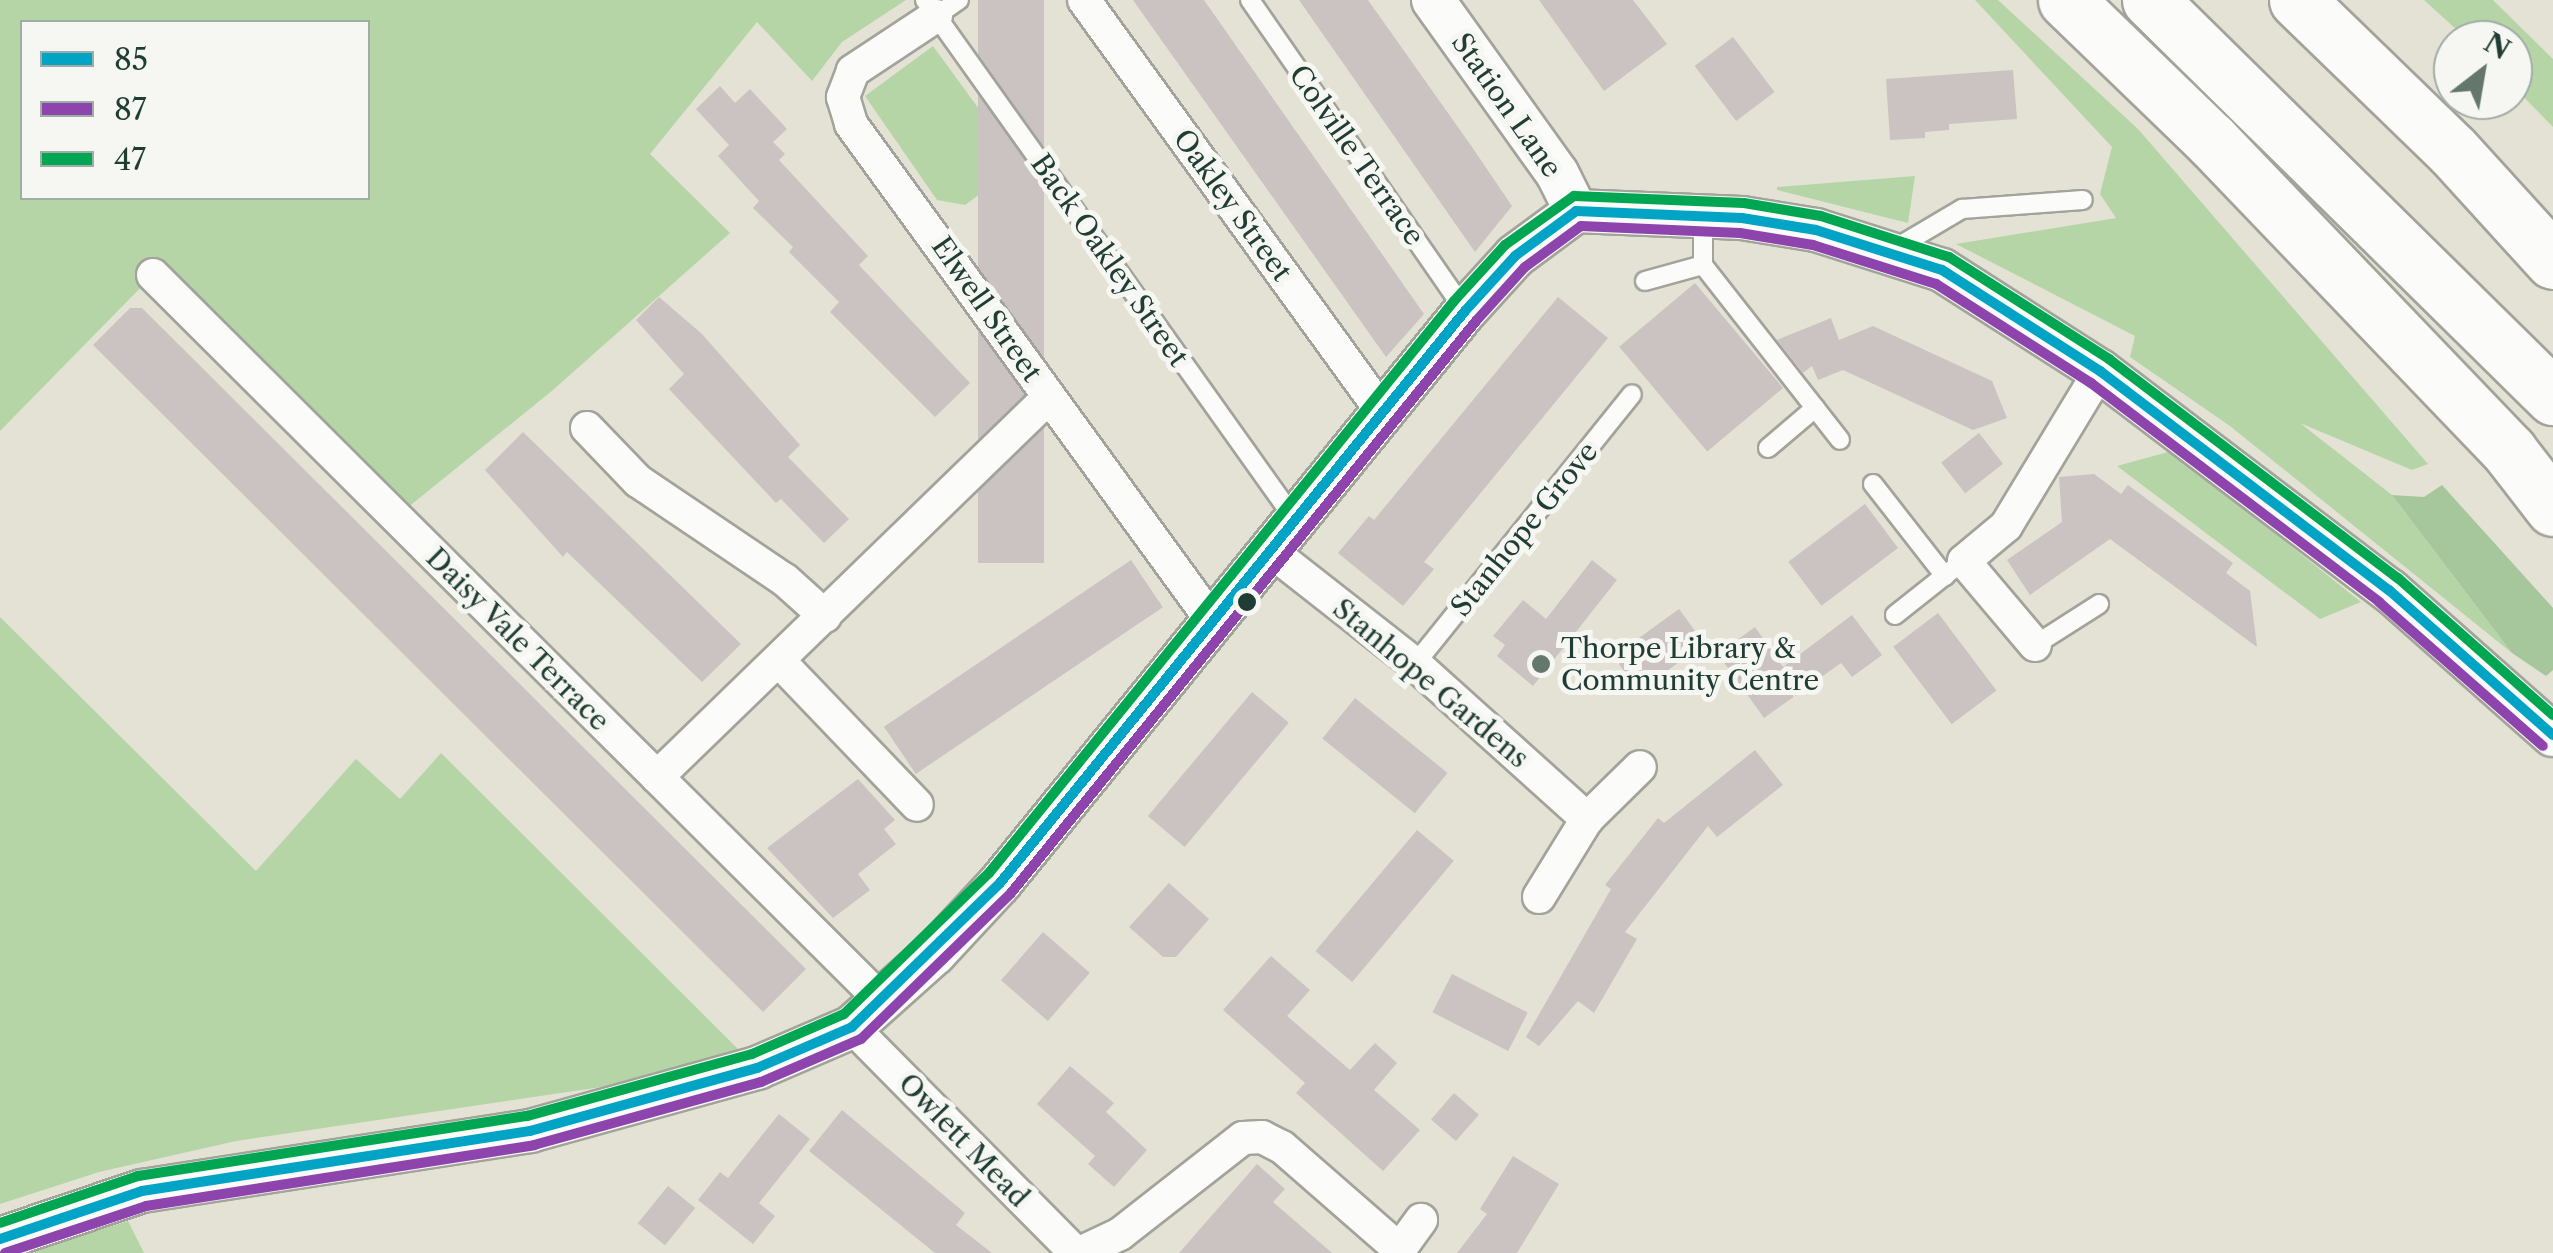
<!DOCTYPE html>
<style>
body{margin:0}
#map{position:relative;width:2553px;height:1253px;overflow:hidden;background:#e4e2d4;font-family:"Libre Caslon Text",serif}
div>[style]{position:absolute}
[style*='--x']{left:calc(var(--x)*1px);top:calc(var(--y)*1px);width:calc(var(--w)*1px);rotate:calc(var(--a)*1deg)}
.green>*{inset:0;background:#b5d5a6}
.forest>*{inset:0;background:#a6c69c}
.building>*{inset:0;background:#cbc2c2;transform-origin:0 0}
.roads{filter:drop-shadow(2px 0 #a2a49b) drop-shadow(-2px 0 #a2a49b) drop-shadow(0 2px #a2a49b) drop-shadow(0 -2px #a2a49b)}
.service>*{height:18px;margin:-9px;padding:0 9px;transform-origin:9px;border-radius:9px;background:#fbfbf9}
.minor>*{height:32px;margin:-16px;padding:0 16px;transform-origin:16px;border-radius:16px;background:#fbfbf9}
.tertiary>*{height:42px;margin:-21px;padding:0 21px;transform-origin:21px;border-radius:21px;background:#fbfbf9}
.motorway>*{height:55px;margin:-27.5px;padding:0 27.5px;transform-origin:27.5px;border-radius:27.5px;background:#fbfbf9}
.bus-1>*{height:10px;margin:-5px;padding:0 5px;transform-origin:5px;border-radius:5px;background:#02a4c6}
.bus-2>*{height:10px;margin:-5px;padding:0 5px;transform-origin:5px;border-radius:5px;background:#8e44ad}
.bus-3>*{height:10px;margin:-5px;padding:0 5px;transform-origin:5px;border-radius:5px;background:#00a651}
.dots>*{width:28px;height:28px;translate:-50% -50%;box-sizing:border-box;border:5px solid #f6f6f2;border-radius:50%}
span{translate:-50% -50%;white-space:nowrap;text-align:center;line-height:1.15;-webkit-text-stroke:10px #f6f6f2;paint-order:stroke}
.street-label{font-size:28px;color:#1f3d34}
.poi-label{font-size:28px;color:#1f3d34}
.left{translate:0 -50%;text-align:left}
.legend{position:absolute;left:20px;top:20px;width:350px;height:180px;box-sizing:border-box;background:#f6f6f2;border:2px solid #a0aca6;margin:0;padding:12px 18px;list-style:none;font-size:30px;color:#1f3d34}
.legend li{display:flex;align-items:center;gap:20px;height:50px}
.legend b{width:50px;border:2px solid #a0aca6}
.north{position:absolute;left:2433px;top:20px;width:100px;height:100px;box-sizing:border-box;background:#f6f6f2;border:2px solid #a0aca6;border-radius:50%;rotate:31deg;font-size:28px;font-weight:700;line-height:40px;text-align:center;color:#1f3d34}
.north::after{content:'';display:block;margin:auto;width:35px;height:45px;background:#64776c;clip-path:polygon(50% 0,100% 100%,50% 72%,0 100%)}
</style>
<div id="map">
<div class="green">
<i style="clip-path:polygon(evenodd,0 0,906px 0,842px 42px,812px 81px,757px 22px,650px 154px,730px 233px,553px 390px,396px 517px,153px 275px,0 431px,0 0,22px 22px,368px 22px,368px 198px,22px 198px,22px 22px)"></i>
<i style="clip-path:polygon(1975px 0,1998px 0,2138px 129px,2428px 464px,2412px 470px,2300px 423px,2392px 495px,2512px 653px,2230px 426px,2130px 357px,2135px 336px,1956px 244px,2116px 218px,2100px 194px,2112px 147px)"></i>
<i style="clip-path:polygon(2424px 0,2493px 0,2553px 59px,2553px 127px,2513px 86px,2513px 40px,2468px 40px)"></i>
<i style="clip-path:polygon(933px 46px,1020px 165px,965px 205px,937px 200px,865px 96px)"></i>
<i style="clip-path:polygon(1915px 176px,1908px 223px,1777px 190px,1777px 187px)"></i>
<i style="clip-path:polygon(2168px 452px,2247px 511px,2361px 602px,2320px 619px,2117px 466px)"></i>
<i style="clip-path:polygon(0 617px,256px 871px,356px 759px,400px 799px,441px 753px,741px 1052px,622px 1084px,236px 1141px,99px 1172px,0 1204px)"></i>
<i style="clip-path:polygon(128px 1221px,144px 1253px,25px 1253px)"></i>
</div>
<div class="forest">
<i style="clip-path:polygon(2442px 485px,2553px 608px,2553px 670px,2546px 676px,2512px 653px,2392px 495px,2424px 497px)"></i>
</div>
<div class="building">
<i style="left:978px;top:0;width:66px;height:563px"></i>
<i style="clip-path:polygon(1133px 0,1204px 0,1424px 314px,1386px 357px)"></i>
<i style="clip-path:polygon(1299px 0,1368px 0,1472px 147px,1512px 206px,1475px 252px)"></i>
<i style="clip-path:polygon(1539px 0,1633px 0,1667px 44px,1604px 91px)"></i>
<i style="left:1733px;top:37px;width:69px;height:48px;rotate:53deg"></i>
<i style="clip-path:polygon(2013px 70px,2017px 119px,1949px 124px,1949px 130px,1925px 132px,1925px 138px,1890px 140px,1886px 79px)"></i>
<i style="clip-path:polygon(720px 86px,735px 103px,750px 89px,787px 129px,773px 142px,785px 154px,779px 160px,868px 256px,859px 265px,970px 383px,935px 417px,830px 312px,839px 302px,789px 252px,793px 247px,753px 208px,759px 201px,718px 156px,729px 145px,696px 109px)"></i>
<i style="left:1695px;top:283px;width:137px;height:99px;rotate:50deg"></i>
<i style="clip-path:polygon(659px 297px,702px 334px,800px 445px,788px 457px,849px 519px,824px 543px,781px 499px,776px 503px,669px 389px,684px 374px,636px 320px)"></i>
<i style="clip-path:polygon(1558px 297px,1608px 338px,1424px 562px,1434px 569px,1403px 606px,1338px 553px,1369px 516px,1374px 520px)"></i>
<i style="clip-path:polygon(130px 308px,142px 308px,806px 969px,763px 1012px,93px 345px)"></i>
<i style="clip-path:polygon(1831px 318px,1839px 340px,1873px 326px,1992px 381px,2007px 418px,1973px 430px,1843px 370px,1818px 380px,1812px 366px,1803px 373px,1777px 340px)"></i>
<i style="clip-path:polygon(523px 432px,741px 644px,702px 682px,567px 552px,563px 557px,485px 470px)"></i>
<i style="left:1979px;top:433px;width:39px;height:48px;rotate:52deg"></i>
<i style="clip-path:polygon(2094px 474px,2121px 494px,2128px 485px,2233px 563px,2226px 573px,2250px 591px,2257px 647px,2110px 539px,2030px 595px,2007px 560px,2062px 522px,2059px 477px)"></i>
<i style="left:1865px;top:504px;width:55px;height:96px;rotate:53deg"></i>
<i style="left:1131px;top:560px;width:57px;height:298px;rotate:56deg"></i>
<i style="clip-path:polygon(1592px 560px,1617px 580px,1533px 686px,1497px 656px,1505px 645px,1493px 636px,1523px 600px,1546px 619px)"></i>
<i style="left:1679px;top:609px;width:43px;height:81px;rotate:54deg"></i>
<i style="left:1938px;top:613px;width:97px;height:56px;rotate:53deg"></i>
<i style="clip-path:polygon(1852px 615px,1882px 655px,1852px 677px,1841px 663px,1764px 718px,1718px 654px,1755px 627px,1783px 667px)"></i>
<i style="left:1252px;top:692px;width:48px;height:162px;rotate:40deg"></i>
<i style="left:1355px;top:698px;width:119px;height:52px;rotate:39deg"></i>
<i style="clip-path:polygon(1755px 750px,1783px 785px,1717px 837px,1708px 826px,1625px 932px,1637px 939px,1594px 1013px,1578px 1001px,1539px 1046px,1526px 1037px,1611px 889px,1605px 885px,1658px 818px,1664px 823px)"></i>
<i style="clip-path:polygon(858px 779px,895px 820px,884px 829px,896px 844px,858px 874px,870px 890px,833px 918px,767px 848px)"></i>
<i style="left:1417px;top:830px;width:48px;height:158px;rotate:40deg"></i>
<i style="clip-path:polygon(1169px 883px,1209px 919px,1176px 957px,1163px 957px,1129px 927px)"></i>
<i style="left:1043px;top:932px;width:62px;height:64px;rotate:41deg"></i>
<i style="clip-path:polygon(1271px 956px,1310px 990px,1287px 1016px,1350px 1070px,1375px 1043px,1397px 1063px,1374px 1090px,1420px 1130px,1383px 1171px,1296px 1093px,1305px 1083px,1223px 1010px)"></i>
<i style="left:1452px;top:974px;width:85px;height:43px;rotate:27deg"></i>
<i style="clip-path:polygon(1070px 1066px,1114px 1103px,1106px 1112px,1147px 1150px,1114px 1187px,1088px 1164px,1095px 1156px,1037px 1104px)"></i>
<i style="left:1454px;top:1093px;width:33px;height:35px;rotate:41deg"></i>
<i style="clip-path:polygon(842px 1110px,965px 1213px,956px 1225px,992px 1253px,935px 1253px,809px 1151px)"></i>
<i style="clip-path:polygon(779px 1114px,810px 1139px,759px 1203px,775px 1216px,753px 1244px,698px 1200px,720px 1172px,728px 1178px)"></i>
<i style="clip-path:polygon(1513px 1156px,1559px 1184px,1517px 1253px,1457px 1253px,1487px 1214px,1480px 1209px)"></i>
<i style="clip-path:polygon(1257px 1164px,1285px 1189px,1273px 1202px,1332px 1253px,1179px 1253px)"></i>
<i style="left:668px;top:1186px;width:35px;height:48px;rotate:39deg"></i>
</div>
<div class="roads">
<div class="service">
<i style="--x:925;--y:0;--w:640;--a:54.55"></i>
<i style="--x:1250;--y:0;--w:378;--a:55.3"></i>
<i style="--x:936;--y:16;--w:28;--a:-35"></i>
<i style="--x:1703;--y:218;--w:47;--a:90"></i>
<i style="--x:1703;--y:265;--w:222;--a:51.9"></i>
<i style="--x:1896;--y:248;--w:77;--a:-30.6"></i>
<i style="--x:1962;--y:209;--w:121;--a:-4.3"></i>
<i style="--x:1645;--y:281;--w:60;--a:-15.4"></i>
<i style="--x:1768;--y:448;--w:62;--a:-40.4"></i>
<i style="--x:1873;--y:484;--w:117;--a:52"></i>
<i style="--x:1895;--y:615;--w:74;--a:-38.4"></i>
<i style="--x:2035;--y:645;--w:76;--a:-32.6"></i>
<i style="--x:1415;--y:664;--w:346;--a:-51.2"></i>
</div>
<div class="minor">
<i style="--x:1084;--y:0;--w:506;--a:54.08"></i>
<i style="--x:936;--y:16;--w:100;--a:146.5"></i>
<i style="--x:853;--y:71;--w:28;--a:111"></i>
<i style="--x:843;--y:97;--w:28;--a:73"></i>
<i style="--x:851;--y:124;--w:616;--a:53.99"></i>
<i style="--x:153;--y:275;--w:1032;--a:44.88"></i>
<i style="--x:587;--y:428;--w:74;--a:46.1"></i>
<i style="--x:638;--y:481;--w:177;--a:34"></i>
<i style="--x:785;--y:580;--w:54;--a:42"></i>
<i style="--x:1272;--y:552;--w:182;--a:38.1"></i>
<i style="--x:1415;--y:664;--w:232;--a:42"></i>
<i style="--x:2035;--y:645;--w:110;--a:-130.2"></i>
<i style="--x:1964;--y:561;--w:55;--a:-39.8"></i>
<i style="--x:2006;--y:526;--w:181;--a:-58.8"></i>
<i style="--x:779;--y:661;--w:199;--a:46.2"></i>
<i style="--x:657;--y:777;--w:546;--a:-44.11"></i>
<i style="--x:1539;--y:897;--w:92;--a:-58.4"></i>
<i style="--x:1587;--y:819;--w:74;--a:-44.5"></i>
<i style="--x:852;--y:1027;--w:318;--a:45.3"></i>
<i style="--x:1080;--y:1253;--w:44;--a:-25.4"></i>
<i style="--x:1120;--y:1234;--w:156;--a:-38"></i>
<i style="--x:1243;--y:1138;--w:19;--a:-3"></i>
<i style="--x:1262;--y:1137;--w:22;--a:27"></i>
<i style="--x:1282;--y:1147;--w:157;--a:41.1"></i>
<i style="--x:1397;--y:1253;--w:41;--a:-54"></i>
</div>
<div class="tertiary">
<i style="--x:1433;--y:0;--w:213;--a:54.4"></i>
<i style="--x:1557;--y:173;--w:42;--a:63.4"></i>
<i style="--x:0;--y:1239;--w:150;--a:-18.7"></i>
<i style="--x:142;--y:1191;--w:393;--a:-8.8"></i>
<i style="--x:530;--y:1131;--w:236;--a:-15.5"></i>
<i style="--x:757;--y:1068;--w:103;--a:-23.3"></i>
<i style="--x:852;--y:1027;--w:111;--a:-41.7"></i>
<i style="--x:935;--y:953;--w:96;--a:-47.1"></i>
<i style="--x:1000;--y:883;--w:737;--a:-50.89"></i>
<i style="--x:1465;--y:311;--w:74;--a:-47.7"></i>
<i style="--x:1515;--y:256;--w:76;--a:-36.4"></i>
<i style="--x:1576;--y:211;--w:166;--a:2.4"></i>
<i style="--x:1742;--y:218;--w:75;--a:9.2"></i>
<i style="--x:1816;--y:230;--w:132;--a:17.6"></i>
<i style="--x:1942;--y:270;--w:188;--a:32.6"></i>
<i style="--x:2100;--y:371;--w:363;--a:37.2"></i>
<i style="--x:2389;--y:590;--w:219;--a:41.5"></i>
</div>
<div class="motorway">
<i style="--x:2066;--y:0;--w:202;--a:44"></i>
<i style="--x:2211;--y:140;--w:431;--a:46.2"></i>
<i style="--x:2509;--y:451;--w:72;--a:52.3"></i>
<i style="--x:2150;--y:0;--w:566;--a:44.57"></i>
<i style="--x:2297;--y:0;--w:216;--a:44.1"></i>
<i style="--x:2452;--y:150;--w:150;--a:47.7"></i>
</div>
</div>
<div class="bus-1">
<i style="--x:0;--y:1239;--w:150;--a:-18.7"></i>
<i style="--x:142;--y:1191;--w:393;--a:-8.8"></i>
<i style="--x:530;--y:1131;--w:236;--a:-15.5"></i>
<i style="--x:757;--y:1068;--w:103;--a:-23.3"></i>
<i style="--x:852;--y:1027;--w:206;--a:-44.2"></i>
<i style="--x:1000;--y:883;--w:737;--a:-50.89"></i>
<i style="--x:1465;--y:311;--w:74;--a:-47.7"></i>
<i style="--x:1515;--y:256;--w:76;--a:-36.4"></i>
<i style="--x:1576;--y:211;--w:166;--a:2.4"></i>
<i style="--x:1742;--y:218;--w:75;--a:9.2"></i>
<i style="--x:1816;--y:230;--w:132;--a:17.6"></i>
<i style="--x:1942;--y:270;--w:188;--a:32.6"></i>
<i style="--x:2100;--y:371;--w:363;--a:37.2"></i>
<i style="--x:2389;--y:590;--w:219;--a:41.5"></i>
</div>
<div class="bus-2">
<i style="--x:5;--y:1253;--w:149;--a:-18.4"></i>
<i style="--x:146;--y:1206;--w:393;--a:-8.9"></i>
<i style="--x:534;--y:1145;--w:236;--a:-15.5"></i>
<i style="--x:761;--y:1082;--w:109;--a:-23.3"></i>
<i style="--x:861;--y:1039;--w:209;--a:-44.2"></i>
<i style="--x:1011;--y:893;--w:737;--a:-50.89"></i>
<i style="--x:1476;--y:321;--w:73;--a:-47.8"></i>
<i style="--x:1525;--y:267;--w:69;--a:-36.2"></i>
<i style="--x:1581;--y:226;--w:159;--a:2.5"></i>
<i style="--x:1740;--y:233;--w:74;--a:9.3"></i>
<i style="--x:1813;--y:245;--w:129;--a:17.6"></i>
<i style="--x:1936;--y:284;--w:184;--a:32.6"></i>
<i style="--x:2091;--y:383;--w:362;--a:37.2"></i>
<i style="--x:2379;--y:602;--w:218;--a:41.3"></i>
</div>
<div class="bus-3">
<i style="--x:0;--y:1223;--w:146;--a:-18.8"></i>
<i style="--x:138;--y:1176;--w:394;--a:-8.8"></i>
<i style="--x:527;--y:1116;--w:233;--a:-15.4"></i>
<i style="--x:752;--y:1054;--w:100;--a:-23.5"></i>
<i style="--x:844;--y:1014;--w:202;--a:-44.2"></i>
<i style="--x:989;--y:873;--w:737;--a:-50.89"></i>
<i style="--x:1454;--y:301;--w:76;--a:-47.7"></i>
<i style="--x:1505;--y:245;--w:85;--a:-35.4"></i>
<i style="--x:1574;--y:196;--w:170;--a:2.4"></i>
<i style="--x:1744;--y:203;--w:78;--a:9.6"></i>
<i style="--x:1821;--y:216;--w:134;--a:17.8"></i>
<i style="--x:1949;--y:257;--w:190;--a:32.5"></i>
<i style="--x:2109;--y:359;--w:363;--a:37.2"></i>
<i style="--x:2398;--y:578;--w:207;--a:41.5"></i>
</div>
<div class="dots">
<i style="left:1247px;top:602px;background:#1f3d34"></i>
<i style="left:1541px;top:664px;background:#64776c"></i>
</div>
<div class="street-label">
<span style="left:1507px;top:105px;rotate:55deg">Station Lane</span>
<span style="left:1357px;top:155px;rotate:55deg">Colville Terrace</span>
<span style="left:1233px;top:205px;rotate:54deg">Oakley Street</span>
<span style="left:1110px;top:260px;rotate:55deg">Back Oakley Street</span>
<span style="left:987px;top:309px;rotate:55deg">Elwell Street</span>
<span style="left:1524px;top:529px;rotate:-51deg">Stanhope Grove</span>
<span style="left:518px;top:639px;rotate:45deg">Daisy Vale Terrace</span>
<span style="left:1431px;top:683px;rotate:40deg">Stanhope Gardens</span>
<span style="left:964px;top:1140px;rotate:46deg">Owlett Mead</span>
</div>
<div class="poi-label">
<span class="left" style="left:1561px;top:664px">Thorpe Library &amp;<br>Community Centre</span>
</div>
<ul class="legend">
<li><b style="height:12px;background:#02a4c6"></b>85</li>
<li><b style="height:12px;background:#8e44ad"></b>87</li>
<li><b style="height:12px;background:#00a651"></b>47</li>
</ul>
<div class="north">N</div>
</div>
